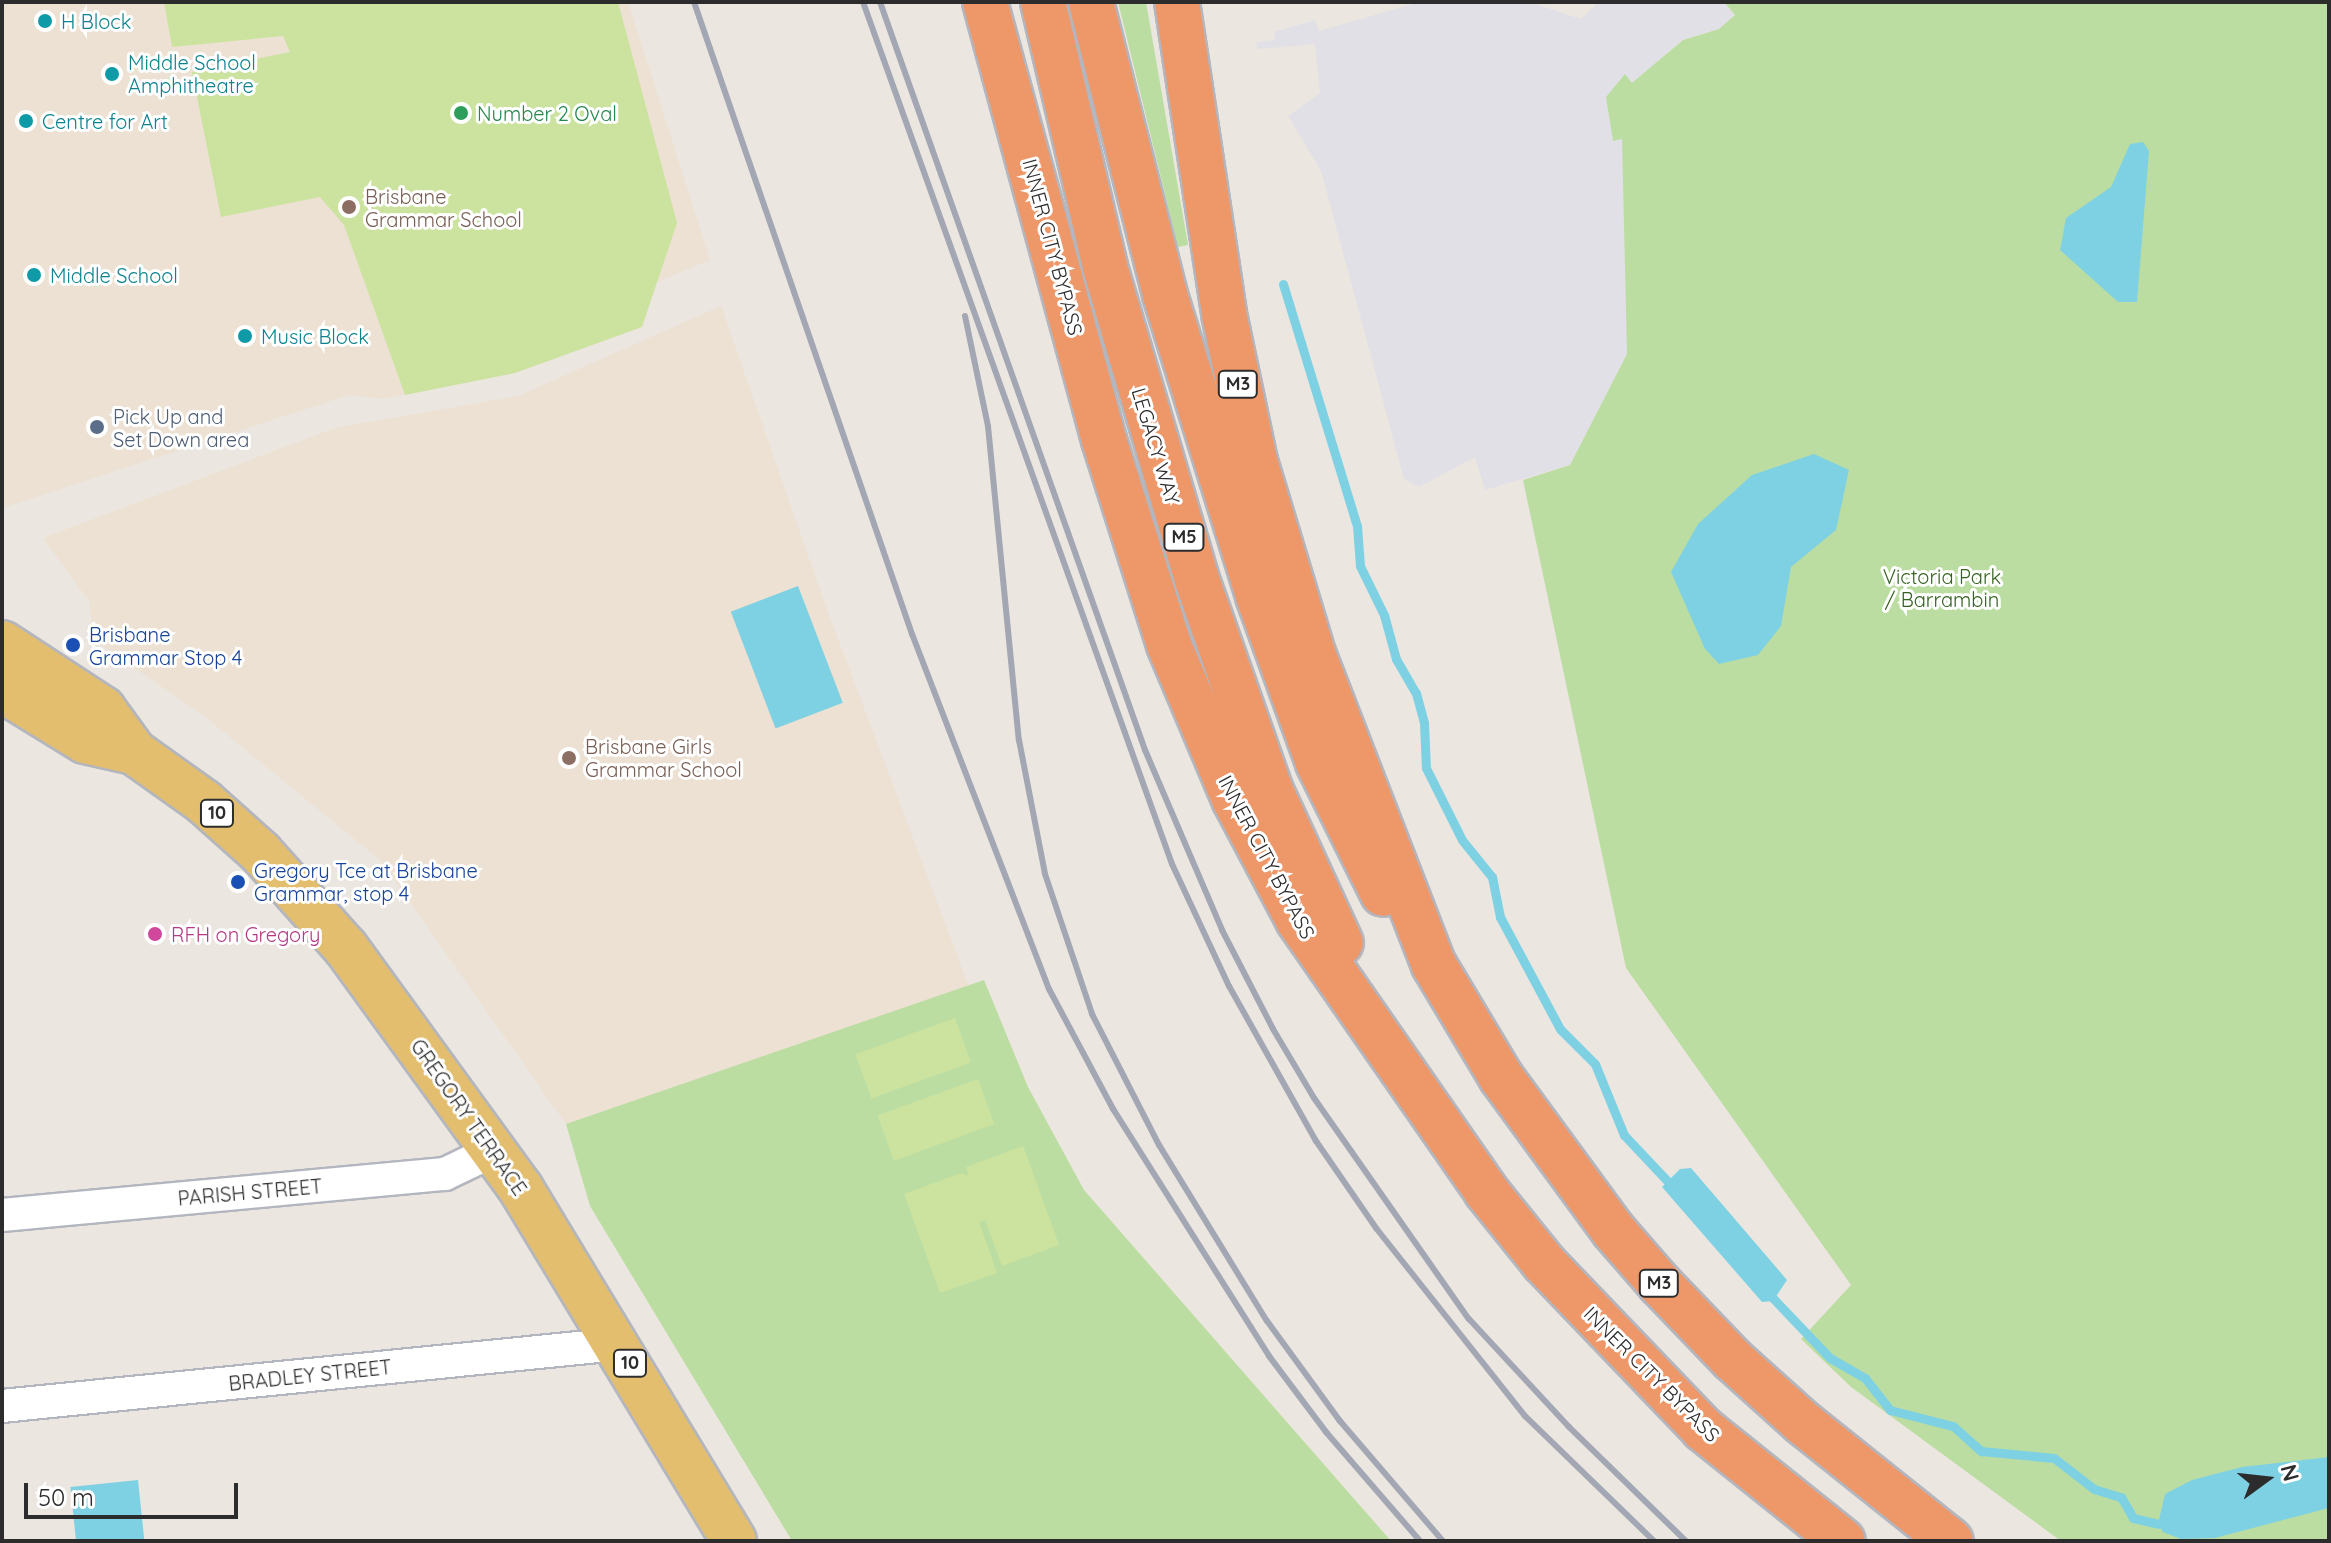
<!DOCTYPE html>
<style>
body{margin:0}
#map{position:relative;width:2331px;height:1543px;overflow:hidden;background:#ece6e0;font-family:Quicksand,sans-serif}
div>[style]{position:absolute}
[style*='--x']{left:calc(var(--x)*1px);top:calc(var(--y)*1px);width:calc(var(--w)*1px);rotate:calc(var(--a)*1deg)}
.industrial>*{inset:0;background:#e1e0e6}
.education>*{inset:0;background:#ece1d2}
.green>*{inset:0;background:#bcdda2}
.pitch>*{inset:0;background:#cce39f;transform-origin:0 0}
.water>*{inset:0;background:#7ed1e3;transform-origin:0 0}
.stream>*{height:9px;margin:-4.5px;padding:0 4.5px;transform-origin:4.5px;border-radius:4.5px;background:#7ed1e3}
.roads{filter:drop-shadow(2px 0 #b3b6be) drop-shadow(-2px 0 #b3b6be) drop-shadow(0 2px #b3b6be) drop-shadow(0 -2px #b3b6be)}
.minor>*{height:32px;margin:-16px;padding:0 16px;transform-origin:16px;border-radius:16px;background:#fff}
.primary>*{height:44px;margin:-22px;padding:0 22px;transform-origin:22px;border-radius:22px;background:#e3be6e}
.motorway>*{height:44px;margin:-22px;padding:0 22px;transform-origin:22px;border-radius:22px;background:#ee9769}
.rail>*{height:6px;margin:-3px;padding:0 3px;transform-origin:3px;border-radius:3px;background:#a3a7b4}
.dots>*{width:22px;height:22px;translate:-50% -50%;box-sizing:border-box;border:4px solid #fff;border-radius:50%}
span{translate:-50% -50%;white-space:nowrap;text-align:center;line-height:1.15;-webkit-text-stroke:6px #fff;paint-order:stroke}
.shield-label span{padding:2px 6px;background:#fff;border:2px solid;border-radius:6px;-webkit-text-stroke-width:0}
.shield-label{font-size:18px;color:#2c2c2c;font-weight:700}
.culture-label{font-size:20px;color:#0d838f}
.left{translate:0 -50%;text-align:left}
.leisure-label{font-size:20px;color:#27864d}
.education-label{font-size:20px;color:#785e54}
.street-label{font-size:20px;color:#2c2c2c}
.service-label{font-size:20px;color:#4e5e75}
.park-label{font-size:20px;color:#366322}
.transit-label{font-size:20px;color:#164399}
.hotel-label{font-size:20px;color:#b23c85}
.frame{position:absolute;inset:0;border:4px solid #2c2c2c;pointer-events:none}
.north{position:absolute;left:2227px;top:1439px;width:80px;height:80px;-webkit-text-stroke:6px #fff;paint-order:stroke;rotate:75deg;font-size:22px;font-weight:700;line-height:32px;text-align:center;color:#2c2c2c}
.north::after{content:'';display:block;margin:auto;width:28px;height:36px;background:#2c2c2c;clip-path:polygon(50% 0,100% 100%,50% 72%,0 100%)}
.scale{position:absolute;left:24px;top:1483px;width:214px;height:36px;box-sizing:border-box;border:4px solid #2c2c2c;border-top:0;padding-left:10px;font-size:24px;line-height:28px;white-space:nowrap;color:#2c2c2c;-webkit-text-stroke:6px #fff;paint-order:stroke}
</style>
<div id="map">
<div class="industrial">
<i style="clip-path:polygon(1420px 2px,1529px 2px,1581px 19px,1599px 2px,1724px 2px,1735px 15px,1719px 29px,1682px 40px,1632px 84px,1624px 74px,1614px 140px,1622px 138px,1626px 186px,1627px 354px,1570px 465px,1485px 490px,1475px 457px,1419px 487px,1404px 479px,1321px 171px,1288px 116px,1320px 93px,1315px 44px,1258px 49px,1256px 42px,1275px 40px,1274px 32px,1315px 20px,1319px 31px)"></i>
</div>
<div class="education">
<i style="clip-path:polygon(2px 2px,628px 2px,710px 260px,657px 282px,642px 327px,515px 373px,383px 399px,349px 395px,2px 508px)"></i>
<i style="clip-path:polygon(721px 306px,826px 607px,969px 987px,566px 1124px,380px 860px,203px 715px,94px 640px,89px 601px,43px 538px,335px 428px,518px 396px)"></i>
</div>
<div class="green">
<i style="clip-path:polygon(1118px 2px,1146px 2px,1188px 245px,1178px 247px)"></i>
<i style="clip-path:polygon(1724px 2px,2329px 2px,2329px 1541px,2061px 1541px,1851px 1387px,1801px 1339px,1851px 1285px,1626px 968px,1523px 480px,1570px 465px,1627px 354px,1622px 139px,1613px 141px,1606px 97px,1625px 74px,1632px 83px,1683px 40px,1719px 29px,1735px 15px)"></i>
<i style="clip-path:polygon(984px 980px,1028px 1087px,1084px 1190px,1391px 1541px,792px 1541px,590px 1206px,566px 1124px)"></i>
</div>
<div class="pitch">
<i style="clip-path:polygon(164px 2px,618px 2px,677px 223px,642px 327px,515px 373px,405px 395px,344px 225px,320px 197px,221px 217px,192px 72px,290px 52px,283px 36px,172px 47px)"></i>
<i style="left:955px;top:1018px;width:47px;height:106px;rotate:70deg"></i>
<i style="left:978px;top:1079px;width:48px;height:107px;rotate:70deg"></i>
<i style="clip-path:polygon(1023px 1146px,1059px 1245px,1002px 1266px,985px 1220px,979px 1222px,997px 1273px,940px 1293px,904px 1194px,961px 1173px,969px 1176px,966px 1167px)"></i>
</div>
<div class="water">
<i style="clip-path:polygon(2143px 142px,2149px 151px,2137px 302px,2118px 302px,2060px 250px,2066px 218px,2111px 187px,2130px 144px)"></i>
<i style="clip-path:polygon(1814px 454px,1849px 470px,1836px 530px,1791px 567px,1781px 626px,1758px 655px,1719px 664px,1705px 649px,1671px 572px,1698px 524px,1752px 475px)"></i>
<i style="left:798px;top:586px;width:125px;height:72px;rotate:69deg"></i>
<i style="clip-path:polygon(1691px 1168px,1787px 1280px,1773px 1301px,1762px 1302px,1662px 1187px,1680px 1169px)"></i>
<i style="clip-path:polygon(2329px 1457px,2329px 1508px,2215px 1538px,2181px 1539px,2163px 1532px,2158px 1524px,2165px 1494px,2192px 1480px,2242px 1467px)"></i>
<i style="left:138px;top:1480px;width:61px;height:68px;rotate:84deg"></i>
</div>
<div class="stream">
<i style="--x:1283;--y:284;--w:253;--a:73"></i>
<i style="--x:1357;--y:526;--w:40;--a:85.7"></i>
<i style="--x:1360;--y:566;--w:55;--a:63.9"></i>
<i style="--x:1384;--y:615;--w:46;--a:74.7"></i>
<i style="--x:1396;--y:659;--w:39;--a:60"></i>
<i style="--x:1416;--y:693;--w:31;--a:75"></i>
<i style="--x:1424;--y:723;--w:45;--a:87.5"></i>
<i style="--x:1426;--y:768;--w:80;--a:63.4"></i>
<i style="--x:1462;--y:840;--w:48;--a:51"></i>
<i style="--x:1492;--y:877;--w:41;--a:78.7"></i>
<i style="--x:1500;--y:917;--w:127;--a:61.8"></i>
<i style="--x:1560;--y:1029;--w:49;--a:45"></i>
<i style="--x:1595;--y:1064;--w:77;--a:67.8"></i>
<i style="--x:1624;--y:1135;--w:71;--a:46.7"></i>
<i style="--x:1768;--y:1293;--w:90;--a:46.4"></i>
<i style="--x:1830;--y:1358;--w:40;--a:29.7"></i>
<i style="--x:1865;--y:1378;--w:41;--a:52"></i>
<i style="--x:1890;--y:1410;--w:65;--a:14.3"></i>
<i style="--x:1953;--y:1426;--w:38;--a:42"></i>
<i style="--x:1981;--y:1451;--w:73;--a:5.5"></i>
<i style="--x:2054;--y:1458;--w:51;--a:37.8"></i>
<i style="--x:2094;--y:1489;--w:28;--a:17"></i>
<i style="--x:2121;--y:1497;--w:24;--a:60"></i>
<i style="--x:2133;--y:1518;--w:26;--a:13"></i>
</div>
<div class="roads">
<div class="minor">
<i style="--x:2;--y:1215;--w:445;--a:-5.3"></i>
<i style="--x:445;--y:1174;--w:53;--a:-25.6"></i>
<i style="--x:2;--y:1406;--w:619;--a:-5.75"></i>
</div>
<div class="primary">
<i style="--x:2;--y:643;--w:121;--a:33.2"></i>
<i style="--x:103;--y:709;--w:53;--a:54.2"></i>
<i style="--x:134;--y:752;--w:86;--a:35.5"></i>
<i style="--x:204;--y:802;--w:76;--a:41.8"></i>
<i style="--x:261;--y:853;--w:127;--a:48.2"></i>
<i style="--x:346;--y:948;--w:298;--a:54"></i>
<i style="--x:521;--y:1189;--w:411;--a:58.8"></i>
<i style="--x:2;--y:690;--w:97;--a:31.6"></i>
<i style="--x:85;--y:741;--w:50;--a:12.7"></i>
</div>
<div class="motorway">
<i style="--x:985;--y:2;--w:454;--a:74.8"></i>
<i style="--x:1104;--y:440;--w:215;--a:72.4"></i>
<i style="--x:1169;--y:645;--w:167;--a:67.1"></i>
<i style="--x:1234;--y:799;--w:137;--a:62.1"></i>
<i style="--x:1298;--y:920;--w:330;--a:55.2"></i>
<i style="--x:1486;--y:1191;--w:92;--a:51.1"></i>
<i style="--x:1544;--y:1263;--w:230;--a:46.2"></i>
<i style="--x:1703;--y:1429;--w:179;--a:38.7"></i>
<i style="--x:1043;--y:2;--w:272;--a:76.8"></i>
<i style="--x:1105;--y:267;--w:323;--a:73.6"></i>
<i style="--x:1196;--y:577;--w:227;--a:70.7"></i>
<i style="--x:1271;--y:791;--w:167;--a:65.3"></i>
<i style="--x:1091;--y:2;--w:302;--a:75.8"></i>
<i style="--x:1165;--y:295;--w:315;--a:72.8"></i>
<i style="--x:1258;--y:596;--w:177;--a:70.2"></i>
<i style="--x:1318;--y:763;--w:146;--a:63.6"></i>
<i style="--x:1177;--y:2;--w:316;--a:81.4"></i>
<i style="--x:1224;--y:314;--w:150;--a:78.1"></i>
<i style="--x:1255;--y:461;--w:204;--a:73.2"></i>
<i style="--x:1314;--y:656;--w:331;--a:68.8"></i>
<i style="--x:1434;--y:965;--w:131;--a:59.1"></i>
<i style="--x:1501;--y:1077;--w:190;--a:53.8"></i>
<i style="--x:1613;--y:1230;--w:72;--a:49"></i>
<i style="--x:1660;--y:1284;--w:105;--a:46.2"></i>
<i style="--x:1733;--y:1360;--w:94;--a:42"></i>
<i style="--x:1803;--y:1423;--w:189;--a:38.6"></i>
</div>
</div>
<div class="rail">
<i style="--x:694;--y:2;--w:669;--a:70.97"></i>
<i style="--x:912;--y:634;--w:381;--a:68.9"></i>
<i style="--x:1049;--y:989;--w:136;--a:61.9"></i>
<i style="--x:1113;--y:1109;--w:292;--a:57.7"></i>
<i style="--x:1269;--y:1356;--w:95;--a:53.1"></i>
<i style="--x:1326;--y:1432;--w:144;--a:49.2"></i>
<i style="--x:863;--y:2;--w:916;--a:70.28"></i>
<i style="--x:1172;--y:864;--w:135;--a:65"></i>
<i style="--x:1229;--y:986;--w:178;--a:60.7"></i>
<i style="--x:1316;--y:1141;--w:106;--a:55.4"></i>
<i style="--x:1376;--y:1228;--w:240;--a:51.6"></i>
<i style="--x:1525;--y:1416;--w:180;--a:44.1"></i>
<i style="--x:880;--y:2;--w:794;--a:70.49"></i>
<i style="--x:1145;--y:750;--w:196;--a:66.8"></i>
<i style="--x:1222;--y:930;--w:111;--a:62.7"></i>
<i style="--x:1273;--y:1029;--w:80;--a:59.3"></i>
<i style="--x:1314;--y:1098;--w:270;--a:55"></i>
<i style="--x:1469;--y:1319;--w:147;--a:47.2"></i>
<i style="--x:1569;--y:1427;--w:163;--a:44.3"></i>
<i style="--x:965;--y:316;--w:112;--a:78.2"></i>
<i style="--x:988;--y:426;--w:316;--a:84.4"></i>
<i style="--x:1019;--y:740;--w:136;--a:79"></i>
<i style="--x:1045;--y:874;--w:148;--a:71.4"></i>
<i style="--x:1092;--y:1014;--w:147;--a:62.9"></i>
<i style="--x:1159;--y:1145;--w:206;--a:58.5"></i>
<i style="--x:1267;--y:1321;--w:124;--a:53.9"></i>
<i style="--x:1340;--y:1421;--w:158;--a:49.4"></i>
</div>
<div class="dots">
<i style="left:45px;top:21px;background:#0f9aa8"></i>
<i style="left:112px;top:74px;background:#0f9aa8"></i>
<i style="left:461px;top:113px;background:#2e9e5b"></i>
<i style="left:26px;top:121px;background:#0f9aa8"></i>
<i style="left:349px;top:207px;background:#8d6e63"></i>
<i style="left:34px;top:275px;background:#0f9aa8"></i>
<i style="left:245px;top:336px;background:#0f9aa8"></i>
<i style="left:97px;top:427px;background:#5c6f8a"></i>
<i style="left:73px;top:645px;background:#1a4fb4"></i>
<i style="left:569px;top:758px;background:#8d6e63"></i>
<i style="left:238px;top:882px;background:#1a4fb4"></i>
<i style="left:155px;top:934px;background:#d1479c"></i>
</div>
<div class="shield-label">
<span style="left:1238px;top:384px">M3</span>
<span style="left:1184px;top:537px">M5</span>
<span style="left:217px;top:813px">10</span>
<span style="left:1659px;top:1283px">M3</span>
<span style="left:630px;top:1363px">10</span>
</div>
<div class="culture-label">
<span class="left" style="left:61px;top:21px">H Block</span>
<span class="left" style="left:128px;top:74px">Middle School<br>Amphitheatre</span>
<span class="left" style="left:42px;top:121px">Centre for Art</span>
<span class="left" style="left:50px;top:275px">Middle School</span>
<span class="left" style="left:261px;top:336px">Music Block</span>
</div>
<div class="leisure-label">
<span class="left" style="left:477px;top:113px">Number 2 Oval</span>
</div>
<div class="education-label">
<span class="left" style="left:365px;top:208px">Brisbane<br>Grammar School</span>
<span class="left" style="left:585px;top:758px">Brisbane Girls<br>Grammar School</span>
</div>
<div class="street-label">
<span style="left:1053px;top:247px;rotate:75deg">INNER CITY BYPASS</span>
<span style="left:1156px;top:446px;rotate:73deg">LEGACY WAY</span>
<span style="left:1267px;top:857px;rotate:62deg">INNER CITY BYPASS</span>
<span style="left:469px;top:1117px;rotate:55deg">GREGORY TERRACE</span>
<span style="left:250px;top:1192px;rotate:-5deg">PARISH STREET</span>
<span style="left:1652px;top:1374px;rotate:45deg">INNER CITY BYPASS</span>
<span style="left:310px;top:1375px;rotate:-6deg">BRADLEY STREET</span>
</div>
<div class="service-label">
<span class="left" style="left:113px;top:428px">Pick Up and<br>Set Down area</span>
</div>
<div class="park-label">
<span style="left:1942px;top:588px">Victoria Park<br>/ Barrambin</span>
</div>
<div class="transit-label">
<span class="left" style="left:89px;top:646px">Brisbane<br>Grammar Stop 4</span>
<span class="left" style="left:254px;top:882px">Gregory Tce at Brisbane<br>Grammar, stop 4</span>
</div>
<div class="hotel-label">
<span class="left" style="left:171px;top:934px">RFH on Gregory</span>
</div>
<div class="frame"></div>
<div class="north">N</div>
<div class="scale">50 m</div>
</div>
